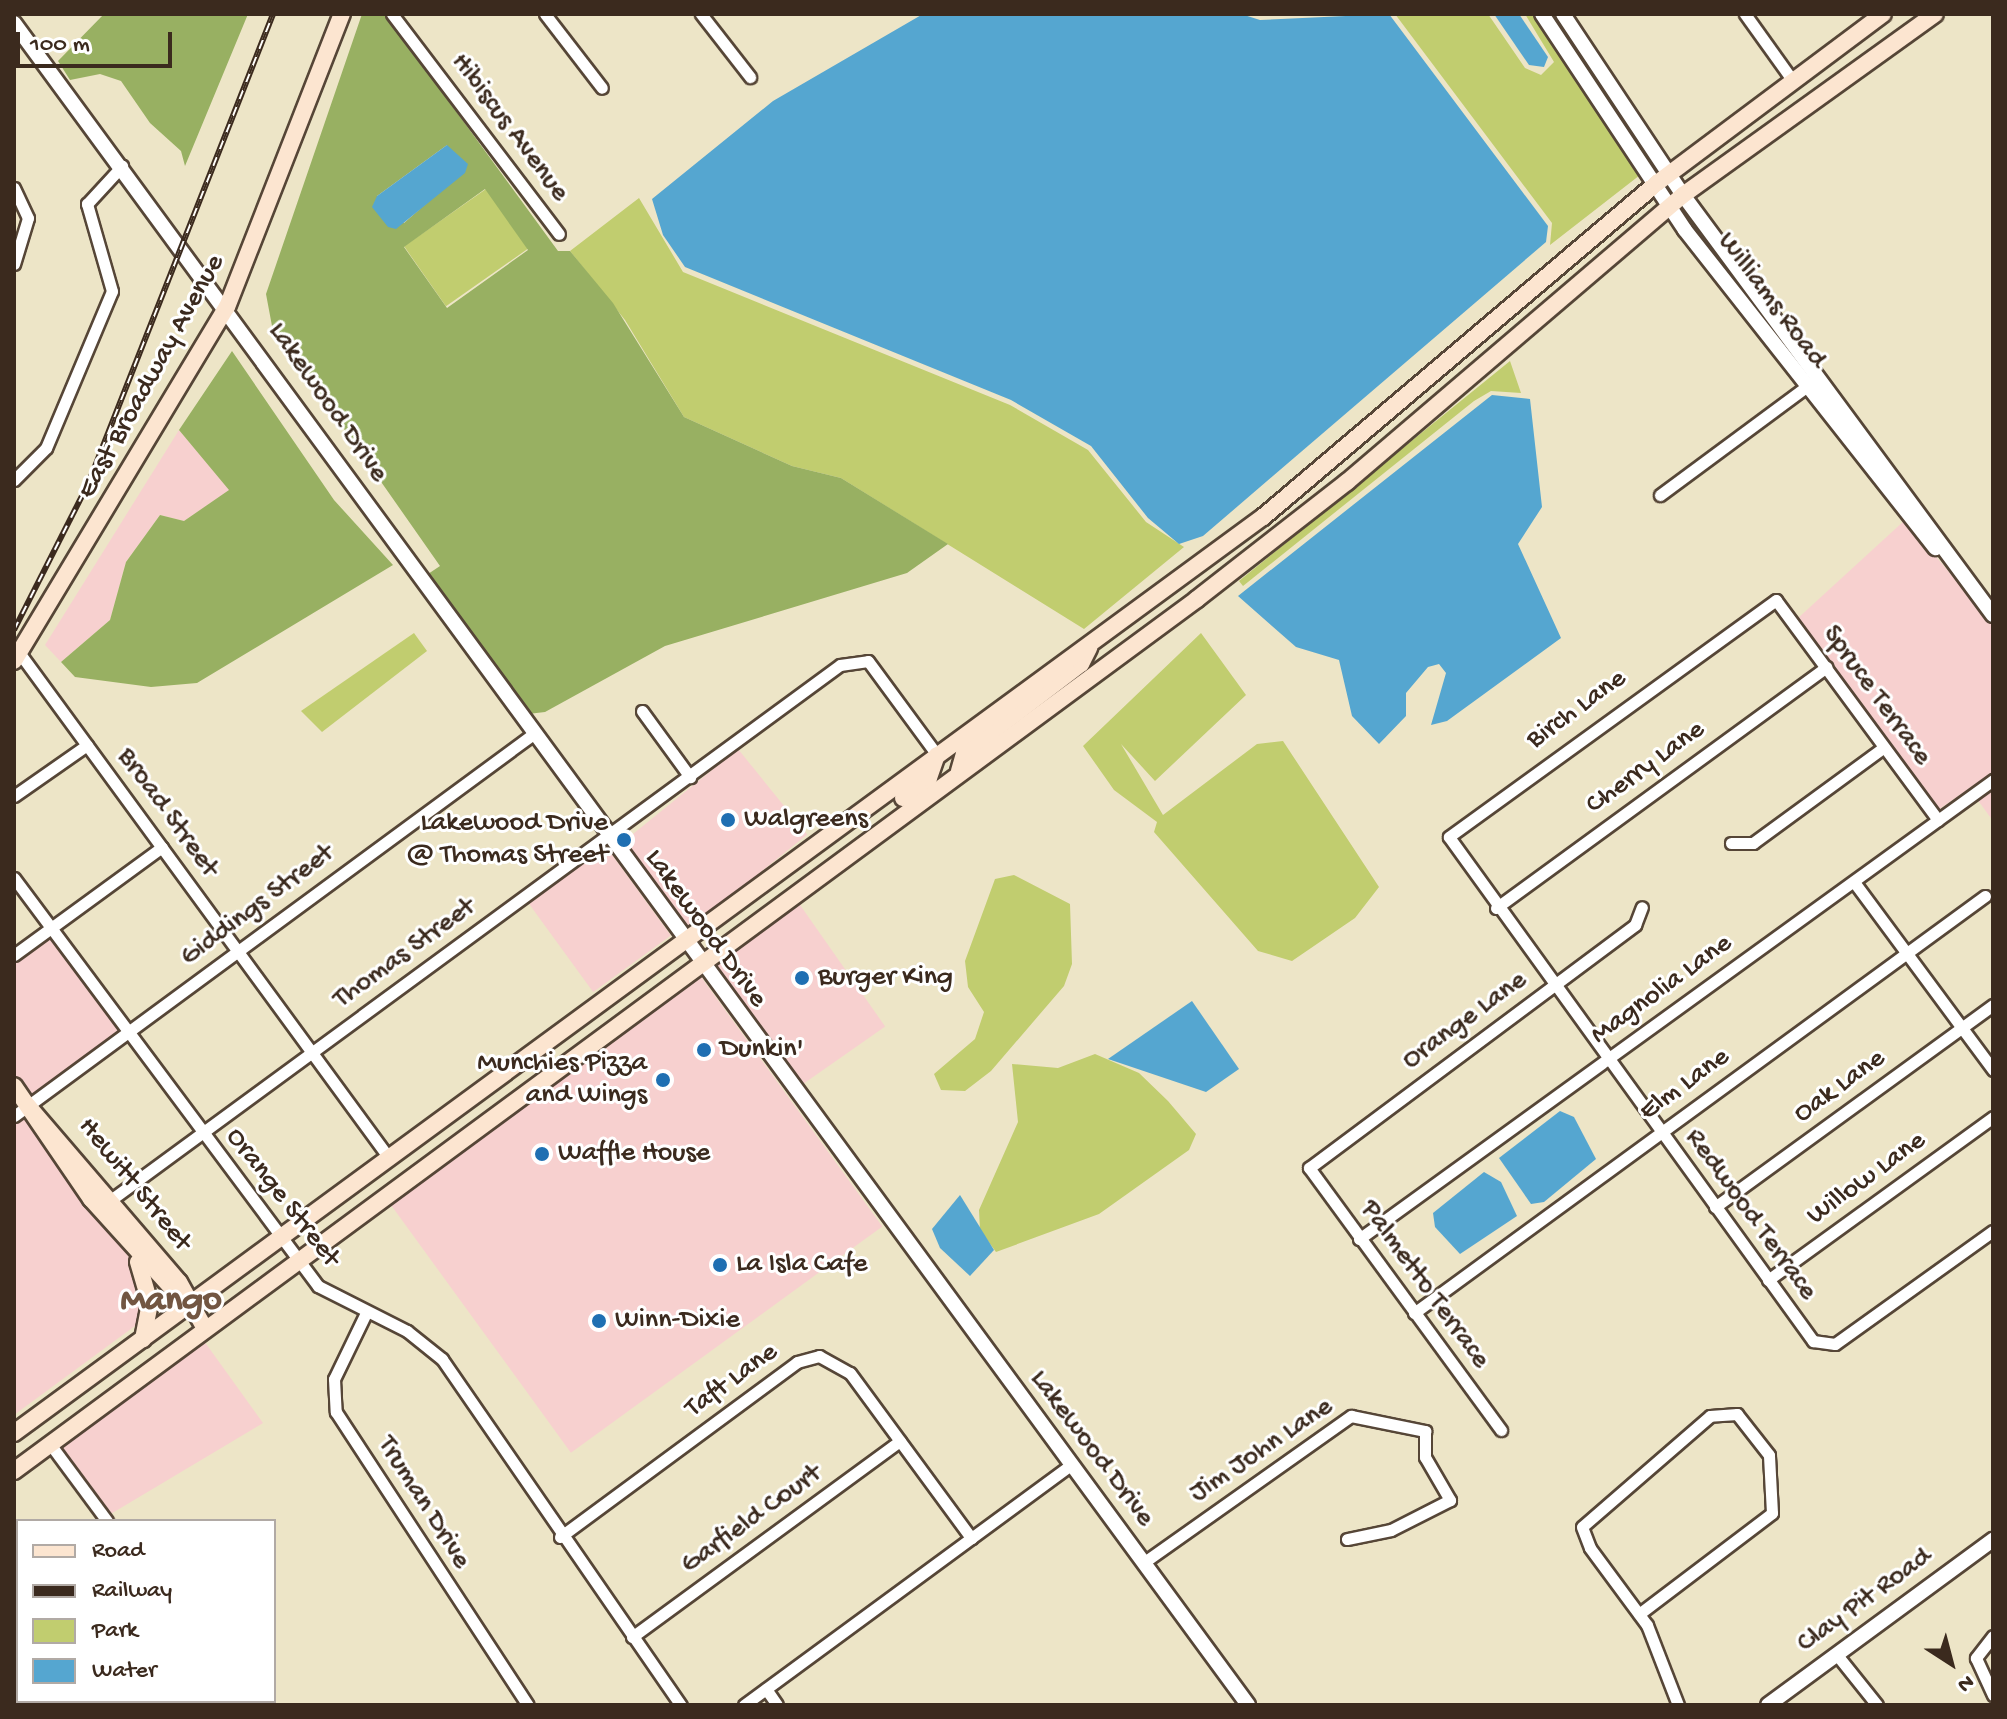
<!DOCTYPE html>
<style>
body{margin:0}
#map{position:relative;width:2007px;height:1719px;overflow:hidden;background:#ede5c7;font-family:"Gochi Hand",sans-serif}
div>[style]{position:absolute}
[style*='--x']{left:calc(var(--x)*1px);top:calc(var(--y)*1px);width:calc(var(--w)*1px);rotate:calc(var(--a)*1deg)}
.built>*{inset:0;background:#f7d0cf;transform-origin:0 0}
.green>*{inset:0;background:#c1cd6f;transform-origin:0 0}
.forest>*{inset:0;background:#98b062}
.water>*{inset:0;background:#55a6d0}
.roads{filter:drop-shadow(2px 0 #564637) drop-shadow(-2px 0 #564637) drop-shadow(0 2px #564637) drop-shadow(0 -2px #564637)}
.minor>*{height:11px;margin:-5.5px;padding:0 5.5px;transform-origin:5.5px;border-radius:5.5px;background:#fff}
.tertiary>*{height:14px;margin:-7px;padding:0 7px;transform-origin:7px;border-radius:7px;background:#fff}
.secondary>*{height:16px;margin:-8px;padding:0 8px;transform-origin:8px;border-radius:8px;background:#fce5d0}
.rail>*{height:6px;margin-top:-3px;transform-origin:0;background:repeating-linear-gradient(90deg,#fff 0 9px,#3b2a1e 0 18px);box-sizing:border-box;border-block:2px solid #3b2a1e}
.dots>*{width:22px;height:22px;translate:-50% -50%;box-sizing:border-box;border:4px solid #fff;border-radius:50%}
span{translate:-50% -50%;white-space:nowrap;text-align:center;line-height:1.15;-webkit-text-stroke:6px #fff;paint-order:stroke}
.street-label{font-size:28px;color:#3b2a1e}
.poi-label{font-size:28px;color:#3b2a1e}
.left{translate:0 -50%;text-align:left}
.right{translate:-100% -50%;text-align:right}
.district-label{font-size:36px;color:#725642;font-weight:700}
.frame{position:absolute;inset:0;border:16px solid #3b2a1e;pointer-events:none}
.legend{position:absolute;left:16px;top:1519px;width:260px;height:184px;box-sizing:border-box;background:#fff;border:2px solid #b1aaa5;margin:0;padding:10px 14px;list-style:none;font-size:24px;color:#3b2a1e}
.legend li{display:flex;align-items:center;gap:16px;height:40px}
.legend b{width:40px;border:2px solid #b1aaa5}
.north{position:absolute;left:1911px;top:1623px;width:80px;height:80px;-webkit-text-stroke:6px #fff;paint-order:stroke;rotate:144deg;font-size:22px;font-weight:700;line-height:32px;text-align:center;color:#3b2a1e}
.north::after{content:'';display:block;margin:auto;width:28px;height:36px;background:#3b2a1e;clip-path:polygon(50% 0,100% 100%,50% 72%,0 100%)}
.scale{position:absolute;left:16px;top:32px;width:156px;height:36px;box-sizing:border-box;border:4px solid #3b2a1e;border-top:0;padding-left:10px;font-size:24px;line-height:28px;white-space:nowrap;color:#3b2a1e;-webkit-text-stroke:6px #fff;paint-order:stroke}
</style>
<div id="map">
<div class="built">
<i style="clip-path:polygon(179px 430px,230px 490px,184px 521px,160px 515px,126px 562px,110px 620px,61px 662px,45px 645px)"></i>
<i style="clip-path:polygon(1905px 520px,1993px 624px,1993px 772px,1938px 810px,1797px 619px)"></i>
<i style="left:738px;top:749px;width:110px;height:153px;rotate:51deg"></i>
<i style="clip-path:polygon(1993px 787px,1993px 821px,1977px 799px)"></i>
<i style="left:605px;top:845px;width:112px;height:96px;rotate:54deg"></i>
<i style="left:798px;top:902px;width:152px;height:112px;rotate:55deg"></i>
<i style="clip-path:polygon(49px 938px,121px 1033px,29px 1098px,14px 1077px,14px 962px)"></i>
<i style="left:699px;top:974px;width:312px;height:385px;rotate:54deg"></i>
<i style="clip-path:polygon(26px 1115px,123px 1246px,141px 1280px,143px 1320px,14px 1415px,14px 1123px)"></i>
<i style="clip-path:polygon(204px 1341px,263px 1423px,109px 1515px,60px 1447px)"></i>
<i style="clip-path:polygon(14px 1584px,18px 1701px,102px 1705px,14px 1705px)"></i>
</div>
<div class="green">
<i style="clip-path:polygon(1395px 14px,1488px 14px,1525px 68px,1541px 75px,1554px 62px,1525px 14px,1532px 14px,1640px 175px,1550px 245px,1552px 223px)"></i>
<i style="left:486px;top:189px;width:73px;height:100px;rotate:55deg"></i>
<i style="clip-path:polygon(639px 198px,683px 272px,1010px 405px,1088px 450px,1146px 522px,1184px 547px,1084px 629px,841px 478px,792px 466px,684px 417px,625px 320px,570px 251px)"></i>
<i style="clip-path:polygon(1510px 361px,1521px 393px,1491px 391px,1474px 401px,1243px 586px,1239px 581px)"></i>
<i style="clip-path:polygon(414px 633px,427px 651px,322px 732px,301px 711px)"></i>
<i style="clip-path:polygon(1201px 633px,1246px 695px,1155px 781px,1121px 744px,1163px 815px,1257px 744px,1283px 741px,1379px 887px,1355px 918px,1292px 961px,1258px 951px,1154px 832px,1157px 822px,1114px 790px,1083px 746px)"></i>
<i style="clip-path:polygon(1014px 875px,1070px 904px,1072px 964px,1064px 986px,991px 1071px,965px 1091px,941px 1090px,934px 1074px,975px 1039px,984px 1012px,968px 987px,965px 961px,995px 879px)"></i>
<i style="clip-path:polygon(1095px 1054px,1139px 1073px,1168px 1101px,1196px 1134px,1189px 1150px,1099px 1214px,996px 1252px,980px 1230px,979px 1210px,1018px 1122px,1012px 1064px,1058px 1068px)"></i>
</div>
<div class="forest">
<i style="clip-path:polygon(104px 14px,248px 14px,185px 166px,181px 151px,150px 123px,121px 81px,100px 74px,70px 80px,58px 61px)"></i>
<i style="clip-path:polygon(evenodd,362px 14px,385px 14px,558px 251px,570px 251px,613px 303px,684px 417px,792px 466px,841px 478px,948px 544px,907px 573px,665px 646px,545px 712px,528px 714px,425px 576px,440px 566px,272px 326px,266px 294px,362px 14px,447px 145px,428px 202px,404px 223px,377px 196px,447px 145px,362px 14px,485px 189px,528px 250px,447px 308px,404px 247px,485px 189px)"></i>
<i style="clip-path:polygon(232px 351px,334px 500px,393px 565px,197px 683px,151px 687px,75px 677px,61px 662px,110px 620px,126px 562px,160px 515px,184px 521px,229px 490px,179px 430px)"></i>
</div>
<div class="water">
<i style="clip-path:polygon(923px 14px,1241px 14px,1260px 20px,1389px 14px,1548px 226px,1546px 242px,1203px 536px,1179px 544px,1148px 518px,1091px 446px,1011px 400px,685px 267px,663px 235px,652px 199px,773px 101px)"></i>
<i style="clip-path:polygon(1494px 14px,1519px 14px,1548px 57px,1544px 67px,1529px 65px)"></i>
<i style="clip-path:polygon(447px 145px,468px 164px,465px 173px,396px 229px,388px 227px,372px 207px,377px 196px)"></i>
<i style="clip-path:polygon(1492px 395px,1530px 399px,1542px 507px,1518px 544px,1561px 638px,1447px 721px,1431px 725px,1446px 673px,1439px 664px,1428px 667px,1406px 693px,1406px 716px,1379px 744px,1352px 716px,1339px 660px,1296px 647px,1238px 596px)"></i>
<i style="clip-path:polygon(1192px 1001px,1239px 1069px,1206px 1092px,1108px 1059px)"></i>
<i style="clip-path:polygon(1560px 1111px,1574px 1117px,1596px 1159px,1544px 1202px,1531px 1204px,1499px 1158px)"></i>
<i style="clip-path:polygon(1484px 1172px,1501px 1182px,1517px 1216px,1460px 1254px,1435px 1227px,1433px 1213px)"></i>
<i style="clip-path:polygon(960px 1195px,994px 1250px,970px 1276px,940px 1248px,932px 1229px)"></i>
</div>
<div class="roads">
<div class="minor">
<i style="--x:392;--y:14;--w:276;--a:52.8"></i>
<i style="--x:545;--y:14;--w:93;--a:52.4"></i>
<i style="--x:701;--y:14;--w:80;--a:52.1"></i>
<i style="--x:1745;--y:14;--w:82;--a:54.4"></i>
<i style="--x:14;--y:188;--w:33;--a:65"></i>
<i style="--x:28;--y:218;--w:48;--a:106.9"></i>
<i style="--x:14;--y:480;--w:45;--a:-45"></i>
<i style="--x:46;--y:448;--w:170;--a:-67.2"></i>
<i style="--x:112;--y:291;--w:91;--a:-106"></i>
<i style="--x:87;--y:204;--w:52;--a:-47.4"></i>
<i style="--x:1660;--y:495;--w:192;--a:-36.5"></i>
<i style="--x:18;--y:651;--w:628;--a:53.8"></i>
<i style="--x:642;--y:711;--w:82;--a:54"></i>
<i style="--x:14;--y:796;--w:89;--a:-34.9"></i>
<i style="--x:1938;--y:820;--w:273;--a:-126.4"></i>
<i style="--x:1776;--y:600;--w:404;--a:144.1"></i>
<i style="--x:1449;--y:837;--w:622;--a:54.16"></i>
<i style="--x:1813;--y:1341;--w:22;--a:8"></i>
<i style="--x:1835;--y:1344;--w:194;--a:-35.6"></i>
<i style="--x:1731;--y:843;--w:22;--a:0"></i>
<i style="--x:1753;--y:843;--w:162;--a:-36.2"></i>
<i style="--x:14;--y:878;--w:509;--a:53.31"></i>
<i style="--x:318;--y:1286;--w:100;--a:26.8"></i>
<i style="--x:407;--y:1331;--w:45;--a:38.7"></i>
<i style="--x:442;--y:1359;--w:421;--a:55.4"></i>
<i style="--x:1854;--y:882;--w:234;--a:53.5"></i>
<i style="--x:1496;--y:908;--w:409;--a:-36.1"></i>
<i style="--x:14;--y:955;--w:183;--a:-36.1"></i>
<i style="--x:14;--y:1116;--w:643;--a:-36.34"></i>
<i style="--x:112;--y:1199;--w:903;--a:-36.26"></i>
<i style="--x:840;--y:665;--w:28;--a:-8"></i>
<i style="--x:868;--y:661;--w:117;--a:53.7"></i>
<i style="--x:1715;--y:1207;--w:344;--a:-36"></i>
<i style="--x:1359;--y:1239;--w:783;--a:-35.9"></i>
<i style="--x:1768;--y:1280;--w:278;--a:-35.9"></i>
<i style="--x:1414;--y:1313;--w:707;--a:-36.14"></i>
<i style="--x:365;--y:1315;--w:71;--a:115.8"></i>
<i style="--x:334;--y:1379;--w:33;--a:87"></i>
<i style="--x:336;--y:1412;--w:350;--a:56.8"></i>
<i style="--x:1501;--y:1430;--w:325;--a:-126.2"></i>
<i style="--x:1309;--y:1168;--w:407;--a:-36.7"></i>
<i style="--x:1635;--y:925;--w:19;--a:-69"></i>
<i style="--x:50;--y:1444;--w:96;--a:53.5"></i>
<i style="--x:560;--y:1537;--w:295;--a:-36.4"></i>
<i style="--x:797;--y:1362;--w:23;--a:-15"></i>
<i style="--x:819;--y:1356;--w:35;--a:29"></i>
<i style="--x:850;--y:1373;--w:205;--a:53.7"></i>
<i style="--x:1143;--y:1563;--w:255;--a:-35.3"></i>
<i style="--x:1351;--y:1416;--w:76;--a:11.5"></i>
<i style="--x:1425;--y:1431;--w:26;--a:90"></i>
<i style="--x:1425;--y:1457;--w:50;--a:59.8"></i>
<i style="--x:1450;--y:1500;--w:66;--a:153"></i>
<i style="--x:1391;--y:1530;--w:45;--a:168.4"></i>
<i style="--x:1639;--y:1614;--w:167;--a:-37.2"></i>
<i style="--x:1772;--y:1513;--w:58;--a:-93"></i>
<i style="--x:1769;--y:1455;--w:52;--a:-128"></i>
<i style="--x:1737;--y:1414;--w:27;--a:176"></i>
<i style="--x:1710;--y:1416;--w:169;--a:139.1"></i>
<i style="--x:1582;--y:1527;--w:22;--a:69"></i>
<i style="--x:1590;--y:1548;--w:96;--a:53.5"></i>
<i style="--x:1647;--y:1625;--w:86;--a:68.8"></i>
<i style="--x:14;--y:1622;--w:7;--a:56"></i>
<i style="--x:1993;--y:1636;--w:28;--a:128"></i>
<i style="--x:1976;--y:1658;--w:41;--a:65.3"></i>
<i style="--x:632;--y:1637;--w:332;--a:-36.2"></i>
<i style="--x:1837;--y:1655;--w:64;--a:51.3"></i>
<i style="--x:766;--y:1689;--w:19;--a:55"></i>
<i style="--x:71;--y:1701;--w:5;--a:53"></i>
<i style="--x:259;--y:1701;--w:7;--a:34"></i>
<i style="--x:744;--y:1705;--w:406;--a:-36.3"></i>
</div>
<div class="tertiary">
<i style="--x:1542;--y:14;--w:259;--a:56.5"></i>
<i style="--x:1685;--y:230;--w:405;--a:51.8"></i>
<i style="--x:1563;--y:14;--w:217;--a:56.5"></i>
<i style="--x:1683;--y:195;--w:522;--a:53.57"></i>
<i style="--x:14;--y:23;--w:2086;--a:53.73"></i>
<i style="--x:1768;--y:1705;--w:279;--a:-36.3"></i>
</div>
<div class="secondary">
<i style="--x:14;--y:661;--w:413;--a:-59"></i>
<i style="--x:227;--y:307;--w:315;--a:-68.6"></i>
<i style="--x:959;--y:771;--w:19;--a:-74"></i>
<i style="--x:964;--y:753;--w:147;--a:-37.3"></i>
<i style="--x:1081;--y:664;--w:18;--a:-63"></i>
<i style="--x:903;--y:798;--w:33;--a:-38"></i>
<i style="--x:929;--y:778;--w:24;--a:-71"></i>
<i style="--x:14;--y:1086;--w:137;--a:55.7"></i>
<i style="--x:91;--y:1199;--w:143;--a:47.8"></i>
<i style="--x:28;--y:1106;--w:232;--a:49.4"></i>
<i style="--x:179;--y:1282;--w:54;--a:61"></i>
<i style="--x:138;--y:1262;--w:43;--a:73.7"></i>
<i style="--x:150;--y:1303;--w:37;--a:101"></i>
<i style="--x:14;--y:1433;--w:1549;--a:-36.26"></i>
<i style="--x:1263;--y:517;--w:517;--a:-40.29"></i>
<i style="--x:1657;--y:183;--w:282;--a:-36.8"></i>
<i style="--x:14;--y:1471;--w:1470;--a:-36.39"></i>
<i style="--x:1197;--y:599;--w:190;--a:-38"></i>
<i style="--x:1347;--y:482;--w:442;--a:-40.5"></i>
<i style="--x:1683;--y:195;--w:310;--a:-35.7"></i>
</div>
</div>
<div class="rail">
<i style="--x:14;--y:630;--w:164;--a:-63.1"></i>
<i style="--x:88;--y:484;--w:505;--a:-68.51"></i>
</div>
<div class="dots">
<i style="left:728px;top:820px;background:#1f6fb2"></i>
<i style="left:624px;top:840px;background:#1f6fb2"></i>
<i style="left:802px;top:978px;background:#1f6fb2"></i>
<i style="left:704px;top:1050px;background:#1f6fb2"></i>
<i style="left:663px;top:1080px;background:#1f6fb2"></i>
<i style="left:542px;top:1154px;background:#1f6fb2"></i>
<i style="left:720px;top:1265px;background:#1f6fb2"></i>
<i style="left:599px;top:1321px;background:#1f6fb2"></i>
</div>
<div class="street-label">
<span style="left:509px;top:128px;rotate:53deg">Hibiscus Avenue</span>
<span style="left:1771px;top:301px;rotate:53deg">Williams Road</span>
<span style="left:152px;top:377px;rotate:-61deg">East Broadway Avenue</span>
<span style="left:327px;top:403px;rotate:55deg">Lakewood Drive</span>
<span style="left:1876px;top:696px;rotate:54deg">Spruce Terrace</span>
<span style="left:1577px;top:710px;rotate:-36deg">Birch Lane</span>
<span style="left:1646px;top:768px;rotate:-36deg">Cherry Lane</span>
<span style="left:167px;top:813px;rotate:54deg">Broad Street</span>
<span style="left:258px;top:906px;rotate:-37deg">Giddings Street</span>
<span style="left:705px;top:929px;rotate:54deg">Lakewood Drive</span>
<span style="left:405px;top:954px;rotate:-36deg">Thomas Street</span>
<span style="left:1662px;top:990px;rotate:-36deg">Magnolia Lane</span>
<span style="left:1465px;top:1021px;rotate:-36deg">Orange Lane</span>
<span style="left:1685px;top:1085px;rotate:-36deg">Elm Lane</span>
<span style="left:1840px;top:1087px;rotate:-36deg">Oak Lane</span>
<span style="left:1867px;top:1179px;rotate:-36deg">Willow Lane</span>
<span style="left:134px;top:1185px;rotate:51deg">Hewitt Street</span>
<span style="left:282px;top:1198px;rotate:52deg">Orange Street</span>
<span style="left:1750px;top:1215px;rotate:54deg">Redwood Terrace</span>
<span style="left:1424px;top:1285px;rotate:54deg">Palmetto Terrace</span>
<span style="left:732px;top:1381px;rotate:-36deg">Taft Lane</span>
<span style="left:1091px;top:1449px;rotate:53deg">Lakewood Drive</span>
<span style="left:1262px;top:1451px;rotate:-34deg">Jim John Lane</span>
<span style="left:423px;top:1503px;rotate:58deg">Truman Drive</span>
<span style="left:752px;top:1520px;rotate:-36deg">Garfield Court</span>
<span style="left:1865px;top:1601px;rotate:-36deg">Clay Pit Road</span>
</div>
<div class="poi-label">
<span class="left" style="left:744px;top:820px">Walgreens</span>
<span class="right" style="left:608px;top:840px">Lakewood Drive<br>@ Thomas Street</span>
<span class="left" style="left:818px;top:978px">Burger King</span>
<span class="left" style="left:720px;top:1050px">Dunkin'</span>
<span class="right" style="left:647px;top:1080px">Munchies Pizza<br>and Wings</span>
<span class="left" style="left:558px;top:1154px">Waffle House</span>
<span class="left" style="left:736px;top:1265px">La Isla Cafe</span>
<span class="left" style="left:615px;top:1321px">Winn-Dixie</span>
</div>
<div class="district-label">
<span style="left:171px;top:1302px">Mango</span>
</div>
<div class="frame"></div>
<ul class="legend">
<li><b style="height:10px;background:#fce5d0"></b>Road</li>
<li><b style="height:10px;background:#3b2a1e"></b>Railway</li>
<li><b style="height:22px;background:#c1cd6f"></b>Park</li>
<li><b style="height:22px;background:#55a6d0"></b>Water</li>
</ul>
<div class="north">N</div>
<div class="scale">100 m</div>
</div>
